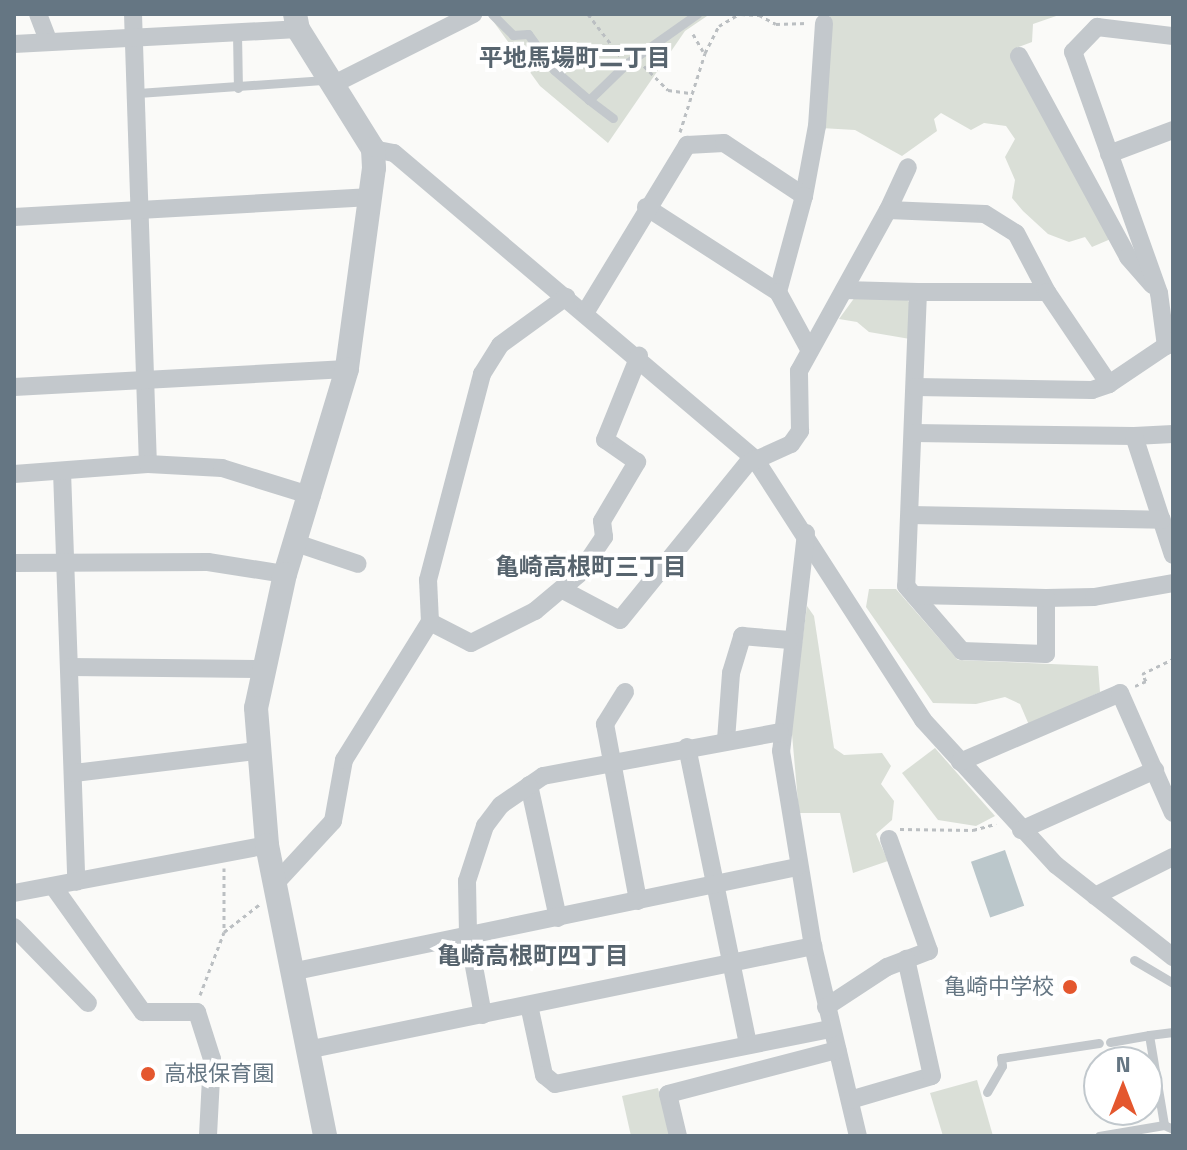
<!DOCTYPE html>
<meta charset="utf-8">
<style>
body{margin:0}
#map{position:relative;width:1187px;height:1150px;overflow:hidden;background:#fafaf8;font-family:"Titillium Web","Noto Sans JP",sans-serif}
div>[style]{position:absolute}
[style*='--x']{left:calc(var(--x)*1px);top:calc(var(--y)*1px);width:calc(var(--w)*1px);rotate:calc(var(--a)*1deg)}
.green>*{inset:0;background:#dadfd7}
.water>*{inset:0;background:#bbc7cb;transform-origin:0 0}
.path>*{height:3px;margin-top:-1.5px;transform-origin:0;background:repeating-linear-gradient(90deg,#bbbfc2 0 4px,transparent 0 8px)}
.service>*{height:9px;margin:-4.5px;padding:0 4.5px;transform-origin:4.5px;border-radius:4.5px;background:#c3c8cc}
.minor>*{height:18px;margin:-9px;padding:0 9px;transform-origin:9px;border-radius:9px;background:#c3c8cc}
.tertiary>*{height:24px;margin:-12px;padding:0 12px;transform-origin:12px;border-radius:12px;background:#c3c8cc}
.dots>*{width:22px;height:22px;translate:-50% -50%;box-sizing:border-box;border:4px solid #fff;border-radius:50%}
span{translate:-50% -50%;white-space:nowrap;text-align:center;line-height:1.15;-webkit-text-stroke:8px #fff;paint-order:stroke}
.poi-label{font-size:22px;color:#657683}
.right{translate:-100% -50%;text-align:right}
.left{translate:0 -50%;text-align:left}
.neighbourhood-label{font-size:24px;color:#57646e;font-weight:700}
.frame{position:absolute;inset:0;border:16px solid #657683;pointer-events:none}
.north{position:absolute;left:1083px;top:1046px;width:80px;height:80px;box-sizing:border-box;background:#fff;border:2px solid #c1c8cd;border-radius:50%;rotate:0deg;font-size:22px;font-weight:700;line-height:32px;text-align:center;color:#657683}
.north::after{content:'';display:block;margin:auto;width:28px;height:36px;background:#e4572e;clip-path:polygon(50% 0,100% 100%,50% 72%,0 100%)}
</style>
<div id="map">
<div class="green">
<i style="clip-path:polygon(488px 14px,710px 14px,685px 31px,608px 143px,540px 86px)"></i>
<i style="clip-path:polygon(830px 14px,1062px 14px,1033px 24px,1032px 42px,1016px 48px,1013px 57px,1113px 238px,1092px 247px,1085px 237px,1069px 242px,1048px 234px,1023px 211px,1012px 198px,1015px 180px,1005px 157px,1015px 139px,1006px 126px,984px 123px,971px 130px,941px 113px,934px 119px,937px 131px,902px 156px,855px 130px,821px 128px)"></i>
<i style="clip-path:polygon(855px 297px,906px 298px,911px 305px,910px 339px,869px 332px,857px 322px,839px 319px)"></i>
<i style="clip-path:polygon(869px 589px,896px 589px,958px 660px,1098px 666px,1100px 692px,1029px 725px,1020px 704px,1005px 697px,976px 704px,933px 703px,866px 607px)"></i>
<i style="clip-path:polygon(807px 606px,814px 616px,834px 748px,844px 755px,882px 753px,891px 766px,881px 784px,894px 801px,892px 820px,876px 834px,888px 861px,853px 873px,840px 813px,799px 813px,791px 723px)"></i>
<i style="clip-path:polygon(935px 748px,995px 816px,976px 826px,938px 820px,902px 773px)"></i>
<i style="clip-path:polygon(977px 1080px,993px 1136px,943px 1136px,930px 1093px)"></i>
<i style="clip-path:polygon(658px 1088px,670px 1136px,631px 1136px,622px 1096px)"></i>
</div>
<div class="water">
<i style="left:1005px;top:850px;width:59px;height:36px;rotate:71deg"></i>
</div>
<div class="path">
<i style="--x:588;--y:14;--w:53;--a:52.7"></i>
<i style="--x:741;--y:14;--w:18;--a:3"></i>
<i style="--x:759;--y:15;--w:19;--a:28"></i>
<i style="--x:776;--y:24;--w:31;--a:-2"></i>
<i style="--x:693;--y:34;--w:20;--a:60"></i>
<i style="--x:644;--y:66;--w:34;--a:45"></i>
<i style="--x:668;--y:90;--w:22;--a:8"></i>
<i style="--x:680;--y:132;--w:83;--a:-72.4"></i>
<i style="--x:705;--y:53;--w:30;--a:-63"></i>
<i style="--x:719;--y:26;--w:23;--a:-31"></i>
<i style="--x:1135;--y:686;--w:12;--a:-24"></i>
<i style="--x:1146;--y:681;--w:8;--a:-120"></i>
<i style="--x:1142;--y:674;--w:34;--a:-26"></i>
<i style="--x:900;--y:829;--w:73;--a:0.8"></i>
<i style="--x:973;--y:830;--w:24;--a:-15"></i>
<i style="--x:224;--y:868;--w:64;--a:90"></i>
<i style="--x:200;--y:995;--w:67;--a:-69.1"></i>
<i style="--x:224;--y:932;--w:46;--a:-37.9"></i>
</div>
<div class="service">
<i style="--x:492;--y:14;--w:30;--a:45"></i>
<i style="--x:513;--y:35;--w:15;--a:-4"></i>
<i style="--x:528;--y:34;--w:44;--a:54.2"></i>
<i style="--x:554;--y:70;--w:46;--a:40.6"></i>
<i style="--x:589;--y:100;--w:52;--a:-44.2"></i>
<i style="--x:626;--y:64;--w:87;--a:-35.2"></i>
<i style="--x:237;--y:33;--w:55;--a:89"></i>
<i style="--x:138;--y:93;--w:188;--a:-4"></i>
<i style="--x:589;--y:100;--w:30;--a:37"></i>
<i style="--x:1134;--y:960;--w:45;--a:30.5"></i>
<i style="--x:1149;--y:1035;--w:24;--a:-7"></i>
<i style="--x:1110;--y:1042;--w:40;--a:-10"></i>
<i style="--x:1149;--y:1035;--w:91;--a:80.5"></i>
<i style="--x:1164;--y:1125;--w:10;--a:24"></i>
<i style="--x:987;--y:1092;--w:30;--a:-60"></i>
<i style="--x:1002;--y:1066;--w:8;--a:-97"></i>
<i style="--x:1001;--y:1058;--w:99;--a:-8.7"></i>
<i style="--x:1099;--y:1136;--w:66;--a:-9.6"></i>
</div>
<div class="minor">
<i style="--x:38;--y:14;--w:30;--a:69"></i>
<i style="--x:133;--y:14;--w:450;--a:88.1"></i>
<i style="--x:14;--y:44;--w:284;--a:-3"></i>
<i style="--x:1019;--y:56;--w:229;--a:61.5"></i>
<i style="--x:1128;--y:257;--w:37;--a:49"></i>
<i style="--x:334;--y:84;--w:156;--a:-26.7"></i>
<i style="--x:373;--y:149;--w:21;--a:11"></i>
<i style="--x:394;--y:153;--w:473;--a:40.3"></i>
<i style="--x:755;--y:459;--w:310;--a:57.2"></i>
<i style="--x:923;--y:720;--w:197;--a:47.5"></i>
<i style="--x:1056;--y:865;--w:149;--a:38.2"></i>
<i style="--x:1109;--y:154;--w:68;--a:-20.6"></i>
<i style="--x:804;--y:196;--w:71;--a:-79.5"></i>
<i style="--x:817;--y:126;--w:103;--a:-86.1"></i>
<i style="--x:646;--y:207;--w:157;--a:32.8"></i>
<i style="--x:888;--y:210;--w:47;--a:-65.1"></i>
<i style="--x:14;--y:217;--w:358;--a:-3.2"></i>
<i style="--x:844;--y:290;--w:74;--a:1.5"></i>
<i style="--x:918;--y:292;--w:294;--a:92.3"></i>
<i style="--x:906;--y:586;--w:86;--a:49.3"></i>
<i style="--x:962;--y:651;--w:84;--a:2"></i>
<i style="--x:1046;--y:654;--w:56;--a:-90"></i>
<i style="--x:1046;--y:598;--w:48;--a:-1.2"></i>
<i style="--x:1094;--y:597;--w:80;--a:-10"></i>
<i style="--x:918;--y:292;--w:129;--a:0"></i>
<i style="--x:585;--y:313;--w:197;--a:-58.7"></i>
<i style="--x:687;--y:145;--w:37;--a:-3"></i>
<i style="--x:724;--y:143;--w:96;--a:33.5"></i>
<i style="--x:804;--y:196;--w:99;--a:105.2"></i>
<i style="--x:778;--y:292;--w:65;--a:61.5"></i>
<i style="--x:1166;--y:346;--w:53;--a:-97.5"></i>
<i style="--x:1159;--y:293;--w:256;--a:-109.6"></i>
<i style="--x:1073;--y:52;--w:35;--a:-46"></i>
<i style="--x:1097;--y:27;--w:77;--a:6.8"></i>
<i style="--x:14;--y:387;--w:333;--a:-3.1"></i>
<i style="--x:916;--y:387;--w:176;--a:1"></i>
<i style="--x:1092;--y:390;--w:18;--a:-19"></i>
<i style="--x:1109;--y:384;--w:77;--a:-33.9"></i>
<i style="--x:914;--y:433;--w:220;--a:0.8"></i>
<i style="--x:1173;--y:434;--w:39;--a:177"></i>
<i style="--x:1134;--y:436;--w:125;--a:71.9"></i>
<i style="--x:62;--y:471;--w:411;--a:88"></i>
<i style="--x:14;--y:474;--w:134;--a:-4.3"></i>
<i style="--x:148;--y:464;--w:74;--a:3.1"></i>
<i style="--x:222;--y:468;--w:94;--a:17.3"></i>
<i style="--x:910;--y:515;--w:252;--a:1.1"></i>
<i style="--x:806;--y:533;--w:219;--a:96.5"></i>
<i style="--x:781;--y:751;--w:198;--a:80.7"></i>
<i style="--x:813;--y:946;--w:195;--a:76.7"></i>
<i style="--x:296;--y:543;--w:65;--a:18.7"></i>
<i style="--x:14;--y:563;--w:194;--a:-0.3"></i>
<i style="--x:208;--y:562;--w:78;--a:8.9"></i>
<i style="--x:563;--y:590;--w:64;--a:27.8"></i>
<i style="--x:620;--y:620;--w:201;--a:-50.9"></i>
<i style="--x:747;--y:464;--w:48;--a:-24.4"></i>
<i style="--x:791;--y:444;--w:16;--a:-55"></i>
<i style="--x:800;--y:431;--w:60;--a:-91"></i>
<i style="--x:799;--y:371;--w:184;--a:-61.1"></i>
<i style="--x:888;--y:210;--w:97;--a:2.4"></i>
<i style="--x:985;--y:214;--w:36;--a:32"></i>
<i style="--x:1016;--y:233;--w:67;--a:62.3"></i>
<i style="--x:1047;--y:292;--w:111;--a:56"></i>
<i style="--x:914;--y:595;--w:132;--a:1.3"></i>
<i style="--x:430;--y:622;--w:46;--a:27.1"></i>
<i style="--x:471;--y:643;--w:72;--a:-26.6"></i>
<i style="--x:535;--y:611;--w:57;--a:-40.1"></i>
<i style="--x:579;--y:574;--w:45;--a:-56"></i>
<i style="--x:604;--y:537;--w:16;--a:-97"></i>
<i style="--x:602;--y:521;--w:69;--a:-59.3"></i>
<i style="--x:637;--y:462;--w:39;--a:-145"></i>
<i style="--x:605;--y:440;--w:91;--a:-68"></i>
<i style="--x:70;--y:667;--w:191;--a:0.6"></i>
<i style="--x:625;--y:692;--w:38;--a:122"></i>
<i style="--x:605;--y:724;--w:180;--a:79.4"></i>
<i style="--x:726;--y:740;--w:67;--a:-85.7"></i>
<i style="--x:731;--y:673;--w:39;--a:-73"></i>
<i style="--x:742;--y:636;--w:48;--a:4.8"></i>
<i style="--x:687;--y:747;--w:304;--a:78.4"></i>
<i style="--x:960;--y:762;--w:174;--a:-23.3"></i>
<i style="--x:1120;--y:693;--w:131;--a:66.2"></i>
<i style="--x:74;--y:773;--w:184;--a:-6.9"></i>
<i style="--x:529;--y:785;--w:136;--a:77.7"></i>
<i style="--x:1021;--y:830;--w:147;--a:-24.1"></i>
<i style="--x:274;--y:885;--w:87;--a:-47.3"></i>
<i style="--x:333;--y:821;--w:62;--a:-79.8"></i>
<i style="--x:344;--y:760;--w:163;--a:-58.1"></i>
<i style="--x:430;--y:622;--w:42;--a:-92.7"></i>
<i style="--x:428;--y:580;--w:213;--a:-75.3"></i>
<i style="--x:482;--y:374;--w:34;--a:-58"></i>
<i style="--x:500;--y:345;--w:82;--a:-36"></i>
<i style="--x:53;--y:886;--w:155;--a:54.5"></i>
<i style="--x:143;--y:1012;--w:54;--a:0"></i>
<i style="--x:197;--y:1012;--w:49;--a:72.3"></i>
<i style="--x:212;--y:1059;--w:77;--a:93"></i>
<i style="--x:14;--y:893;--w:258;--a:-10.7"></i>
<i style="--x:1095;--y:896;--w:87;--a:-26.6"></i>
<i style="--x:14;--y:927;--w:106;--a:45.8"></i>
<i style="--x:291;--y:972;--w:517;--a:-11.72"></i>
<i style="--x:529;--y:1005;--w:72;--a:77.9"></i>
<i style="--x:544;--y:1075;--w:14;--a:39"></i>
<i style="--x:555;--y:1084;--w:281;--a:-11.3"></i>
<i style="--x:826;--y:1007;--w:73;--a:-33.3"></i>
<i style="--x:887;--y:967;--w:45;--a:-20.9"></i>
<i style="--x:929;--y:951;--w:119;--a:-109.7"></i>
<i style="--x:483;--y:1015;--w:82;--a:-100.5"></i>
<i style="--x:468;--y:934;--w:53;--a:-91.1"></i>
<i style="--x:467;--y:881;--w:58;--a:-71.9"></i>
<i style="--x:485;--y:826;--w:26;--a:-53"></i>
<i style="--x:501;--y:805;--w:51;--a:-34.6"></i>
<i style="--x:543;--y:776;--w:241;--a:-10.5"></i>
<i style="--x:307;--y:1050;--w:517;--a:-11.61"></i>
<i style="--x:850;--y:1100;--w:85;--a:-16.3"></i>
<i style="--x:932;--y:1076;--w:120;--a:-102.5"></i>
<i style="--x:678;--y:1136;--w:43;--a:-103.4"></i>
<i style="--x:668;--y:1094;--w:175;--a:-14.6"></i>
</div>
<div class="tertiary">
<i style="--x:295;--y:14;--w:15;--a:79"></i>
<i style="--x:298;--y:29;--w:142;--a:58"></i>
<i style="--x:373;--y:149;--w:19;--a:87"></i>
<i style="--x:374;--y:168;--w:203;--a:97.7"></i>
<i style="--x:347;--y:369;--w:214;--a:106.8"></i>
<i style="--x:285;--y:574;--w:137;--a:102.2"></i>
<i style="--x:256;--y:708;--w:137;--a:85.4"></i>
<i style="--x:267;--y:845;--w:297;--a:78.7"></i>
</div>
<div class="dots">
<i style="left:1070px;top:987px;background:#e4572e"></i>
<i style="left:148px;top:1074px;background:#e4572e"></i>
</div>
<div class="poi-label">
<span class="right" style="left:1054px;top:987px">亀崎中学校</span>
<span class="left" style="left:164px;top:1074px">高根保育園</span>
</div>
<div class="neighbourhood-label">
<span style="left:575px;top:58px">平地馬場町二丁目</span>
<span style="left:591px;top:567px">亀崎高根町三丁目</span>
<span style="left:533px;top:956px">亀崎高根町四丁目</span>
</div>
<div class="frame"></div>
<div class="north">N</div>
</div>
